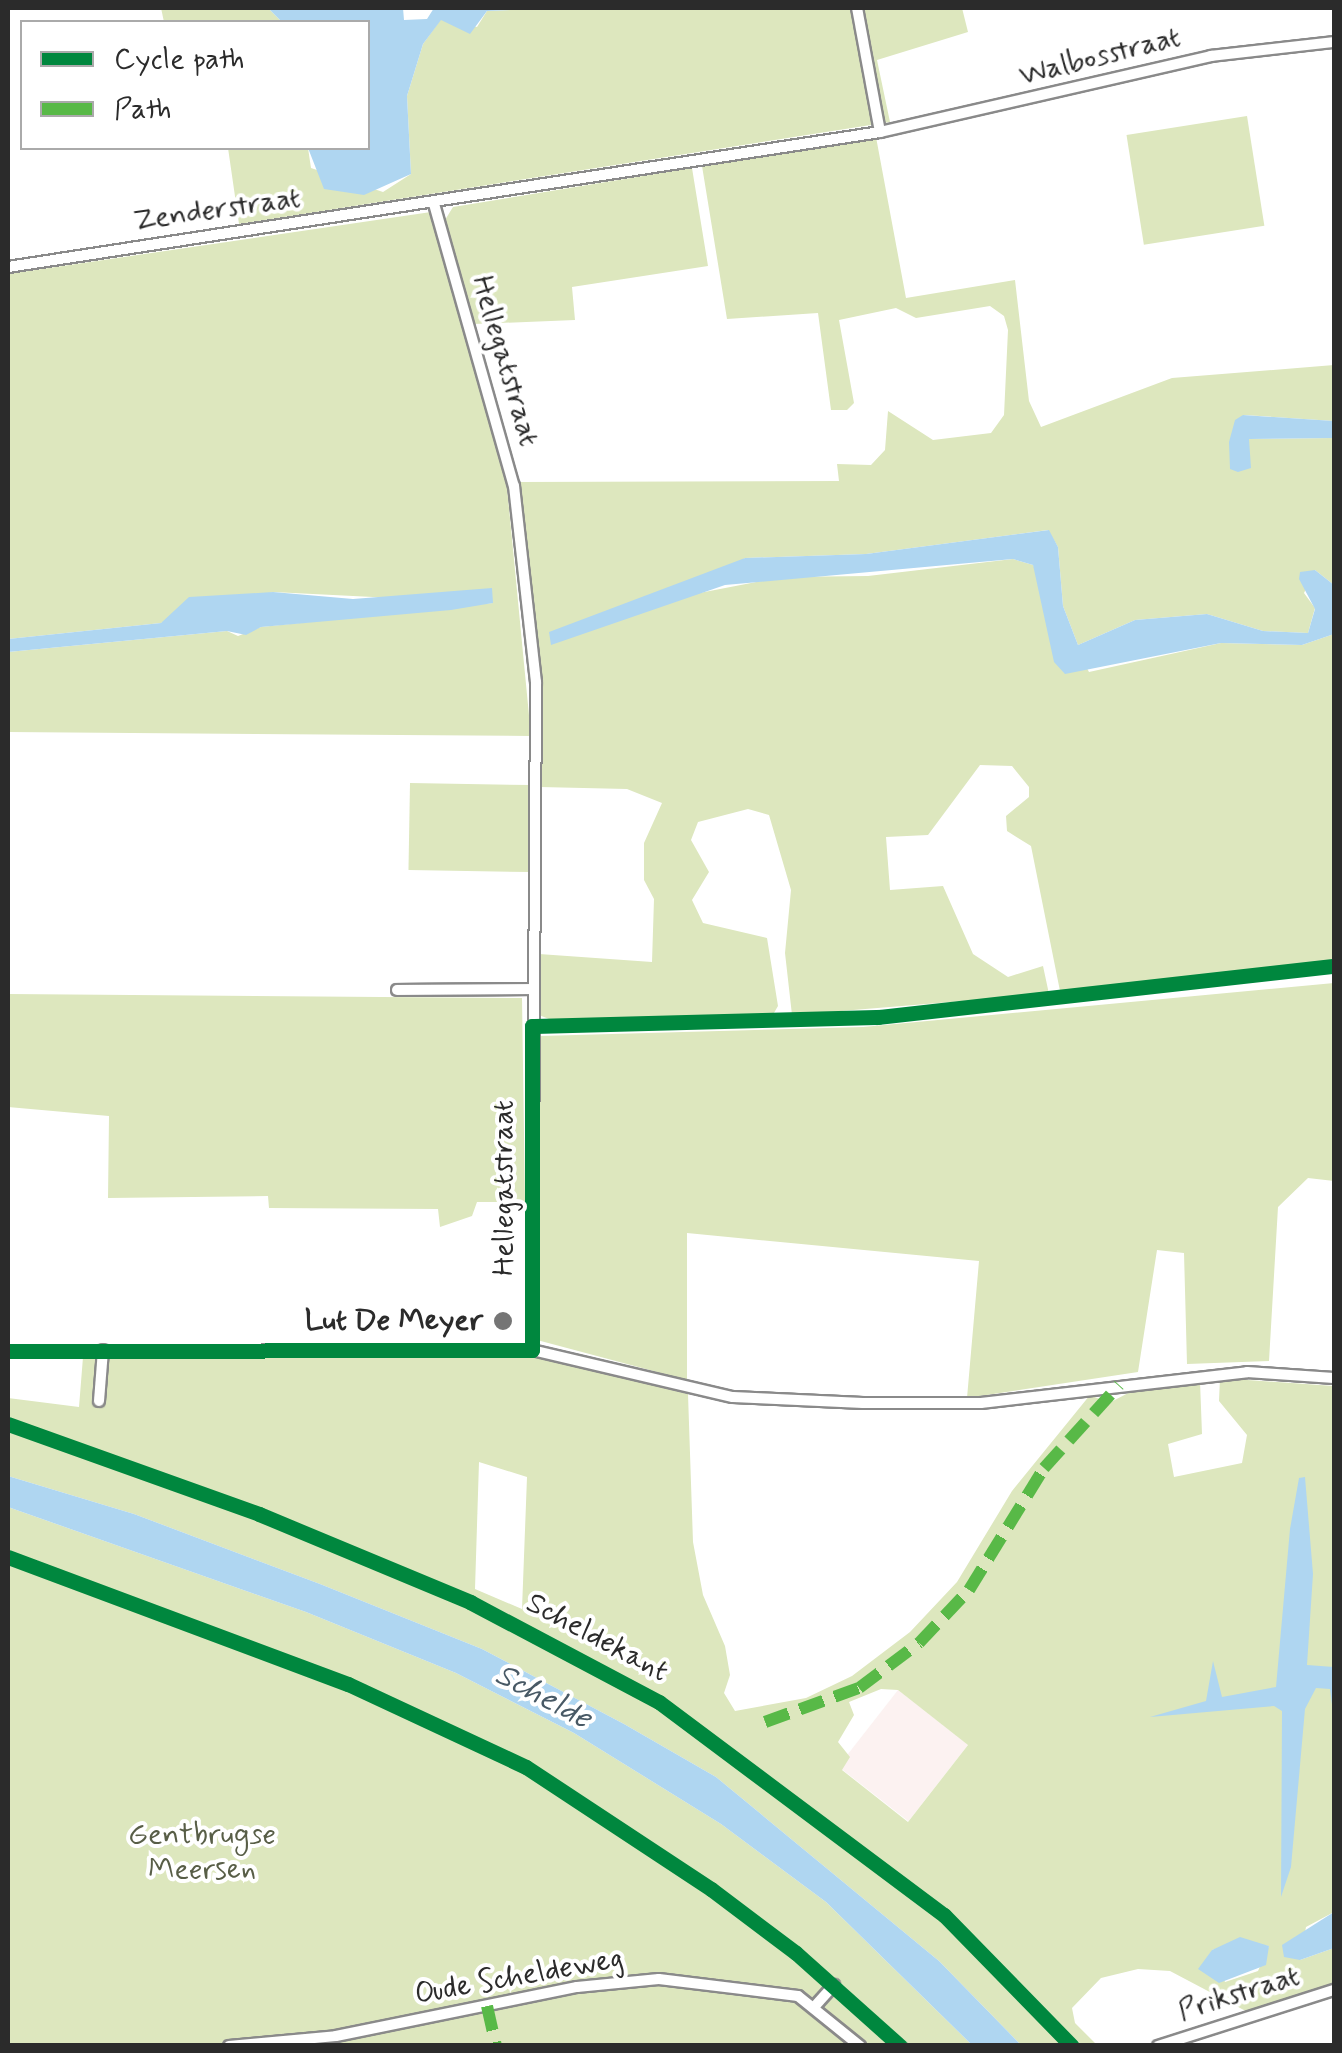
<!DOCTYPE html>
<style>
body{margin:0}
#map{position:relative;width:1342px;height:2053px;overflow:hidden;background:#fff;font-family:Mynerve,sans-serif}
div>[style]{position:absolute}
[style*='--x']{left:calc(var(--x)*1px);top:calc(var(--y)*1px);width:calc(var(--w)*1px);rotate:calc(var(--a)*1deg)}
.built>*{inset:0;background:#fcf2f1;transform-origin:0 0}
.green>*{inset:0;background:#dde7be;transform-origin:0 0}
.water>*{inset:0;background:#afd6f1}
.roads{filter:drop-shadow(2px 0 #8a8a8a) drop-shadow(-2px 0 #8a8a8a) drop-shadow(0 2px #8a8a8a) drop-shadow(0 -2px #8a8a8a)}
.minor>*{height:10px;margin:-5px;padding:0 5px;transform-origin:5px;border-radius:5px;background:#fff}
.quiet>*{height:12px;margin-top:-6px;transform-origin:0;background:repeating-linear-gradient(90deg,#58b947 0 25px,transparent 0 37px)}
.cycleway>*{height:15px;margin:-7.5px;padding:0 7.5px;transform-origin:7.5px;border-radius:7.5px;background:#00873e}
.dots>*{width:28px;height:28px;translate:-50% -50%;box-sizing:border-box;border:5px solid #fff;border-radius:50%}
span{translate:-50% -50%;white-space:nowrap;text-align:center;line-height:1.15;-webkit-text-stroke:8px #fff;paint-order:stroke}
.street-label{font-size:30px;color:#2b2b2b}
.poi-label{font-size:30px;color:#2b2b2b;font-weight:700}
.right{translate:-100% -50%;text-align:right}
.park-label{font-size:30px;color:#585e47}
.water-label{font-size:32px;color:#485965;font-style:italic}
.frame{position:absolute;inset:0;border:10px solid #2b2b2b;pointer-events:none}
.legend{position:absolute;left:20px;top:20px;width:350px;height:130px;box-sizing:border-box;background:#fff;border:2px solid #aaa;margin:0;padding:12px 18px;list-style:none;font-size:30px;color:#2b2b2b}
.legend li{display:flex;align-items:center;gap:20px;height:50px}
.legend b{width:50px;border:2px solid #aaa}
</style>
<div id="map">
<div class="built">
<i style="left:898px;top:1690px;width:89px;height:97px;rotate:38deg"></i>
</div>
<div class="green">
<i style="clip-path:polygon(161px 8px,268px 8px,282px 22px,164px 22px)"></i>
<i style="clip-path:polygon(555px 8px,962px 8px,968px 32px,877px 60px,890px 122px,239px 224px,228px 148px,308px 148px,311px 168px,383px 192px,411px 174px,407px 96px,423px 44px,441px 19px,477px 27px,487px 11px)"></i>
<i style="left:1247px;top:116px;width:111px;height:122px;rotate:81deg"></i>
<i style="clip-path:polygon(876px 137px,906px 298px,1015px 280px,1029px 401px,1041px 427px,1172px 378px,1334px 365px,1334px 421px,1244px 415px,1247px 450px,1249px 439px,1334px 438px,1334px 585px,1315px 570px,1304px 593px,1315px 608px,1308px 633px,1263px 631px,1207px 614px,1135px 620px,1078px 645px,1063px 606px,1058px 547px,1048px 530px,866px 554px,745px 558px,689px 595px,782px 577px,868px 576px,1013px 559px,1033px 565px,1089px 672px,1221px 643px,1302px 645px,1334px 634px,1334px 960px,1060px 991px,1031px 846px,1007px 831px,1006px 816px,1029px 797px,1029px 787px,1012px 766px,980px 765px,928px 835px,886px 837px,890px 890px,943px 886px,973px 954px,1008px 977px,1043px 966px,1049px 994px,792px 1015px,785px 953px,791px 890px,769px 815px,748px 809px,698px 822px,691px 840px,709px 872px,692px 900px,703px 923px,767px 938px,778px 1006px,771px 1018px,554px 1021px,539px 1015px,539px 954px,652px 962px,654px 899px,644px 880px,644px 843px,662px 803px,627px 789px,540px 787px,542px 676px,520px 482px,839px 481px,837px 464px,871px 465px,885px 450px,888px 411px,933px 440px,991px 433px,1004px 415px,1008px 330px,1004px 316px,990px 306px,916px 318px,896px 308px,839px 320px,854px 403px,847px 410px,831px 410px,818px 313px,727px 319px,702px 166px)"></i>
<i style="clip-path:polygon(692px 168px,708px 266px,572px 287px,575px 320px,474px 324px,445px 220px,453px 207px)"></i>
<i style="clip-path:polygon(431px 212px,507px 487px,531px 736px,8px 732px,8px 652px,227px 631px,238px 636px,261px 627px,493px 603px,273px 592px,161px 623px,8px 639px,8px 274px)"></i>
<i style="left:410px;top:783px;width:121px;height:87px;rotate:1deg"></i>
<i style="clip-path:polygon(1334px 983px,1334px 1181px,1308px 1178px,1278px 1207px,1269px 1361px,1187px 1364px,1184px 1253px,1157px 1250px,1138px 1372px,967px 1398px,979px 1261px,687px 1233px,687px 1380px,537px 1340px,540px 1036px,863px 1027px)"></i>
<i style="clip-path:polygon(8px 994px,522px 998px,525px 1202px,477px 1202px,472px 1216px,440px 1227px,438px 1209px,269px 1208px,268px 1196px,108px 1198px,109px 1116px,8px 1107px)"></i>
<i style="clip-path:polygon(evenodd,116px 1356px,542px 1358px,688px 1394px,693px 1542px,703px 1595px,725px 1646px,730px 1675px,724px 1693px,735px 1711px,806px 1698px,852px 1676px,910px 1632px,957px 1582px,1012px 1491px,1090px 1395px,1109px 1403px,1136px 1389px,1200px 1381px,1202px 1434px,1168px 1444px,1174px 1477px,1242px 1463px,1247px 1435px,1219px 1401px,1220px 1378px,1334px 1386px,1334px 1912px,1306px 1927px,1300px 1960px,1334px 1948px,1334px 1994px,1259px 2018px,1170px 1971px,1138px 1969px,1101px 1978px,1072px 2008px,1075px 2023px,1097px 2045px,1021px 2045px,939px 1961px,716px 1777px,624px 1724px,482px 1649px,320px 1584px,134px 1514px,8px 1476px,8px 1398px,79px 1407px,83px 1357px,116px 1356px,479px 1462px,527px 1477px,522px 1609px,475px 1589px,479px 1462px,116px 1356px,881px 1689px,898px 1690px,968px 1745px,908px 1822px,842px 1770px,850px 1757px,838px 1742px,854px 1715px,849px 1702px,881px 1689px,116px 1356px,1236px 1943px,1269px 1946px,1258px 1971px,1225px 1982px,1212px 1950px,1236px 1943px)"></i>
<i style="clip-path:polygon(8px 1507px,306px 1612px,456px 1673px,574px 1733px,721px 1824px,826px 1902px,972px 2045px,8px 2046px)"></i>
</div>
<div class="water">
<i style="clip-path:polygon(268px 8px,403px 8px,404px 20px,427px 19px,434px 8px,555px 8px,487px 11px,470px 34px,441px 20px,423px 44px,407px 96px,411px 174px,364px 195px,324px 189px,308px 148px,368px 148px,368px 22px,282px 22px)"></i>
<i style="clip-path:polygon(1243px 415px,1334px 421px,1334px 438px,1249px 439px,1251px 468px,1238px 472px,1230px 469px,1229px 442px,1235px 420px)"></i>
<i style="clip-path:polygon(1049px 530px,1058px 547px,1063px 606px,1078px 645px,1135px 620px,1207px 614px,1263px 631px,1308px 633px,1315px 609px,1299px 579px,1300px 572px,1315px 570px,1334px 585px,1334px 634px,1302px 645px,1221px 643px,1065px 674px,1054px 662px,1033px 565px,1013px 559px,725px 585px,551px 645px,549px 632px,745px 558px,866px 554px)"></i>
<i style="clip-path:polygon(492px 588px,493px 603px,451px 610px,261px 627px,246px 635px,227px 631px,8px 652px,8px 639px,161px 623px,189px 597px,273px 592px,353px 599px)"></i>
<i style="clip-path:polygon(8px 1476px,134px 1514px,320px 1584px,482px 1649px,624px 1724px,716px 1777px,939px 1961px,1021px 2045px,972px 2045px,826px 1902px,721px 1824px,574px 1733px,456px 1673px,306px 1612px,8px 1507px)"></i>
<i style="clip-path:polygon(1305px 1477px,1313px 1574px,1307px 1665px,1334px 1667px,1334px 1720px,1330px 1689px,1316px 1688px,1305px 1709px,1291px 1867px,1281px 1897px,1282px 1711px,1274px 1706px,1150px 1717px,1206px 1701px,1213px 1661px,1222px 1697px,1276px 1687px,1290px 1529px,1299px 1478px)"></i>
<i style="clip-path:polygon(1334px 1912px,1334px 1948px,1300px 1960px,1284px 1957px,1282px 1945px)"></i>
<i style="clip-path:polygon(1240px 1937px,1269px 1946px,1266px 1965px,1219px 1983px,1198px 1969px,1212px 1950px)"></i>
</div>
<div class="roads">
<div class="minor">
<i style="--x:880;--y:132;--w:340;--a:-12.9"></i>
<i style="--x:1211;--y:56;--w:124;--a:-6.5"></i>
<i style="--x:434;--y:204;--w:293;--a:74.2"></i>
<i style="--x:514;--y:486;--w:197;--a:83.6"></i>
<i style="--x:536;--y:682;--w:668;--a:90.34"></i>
<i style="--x:8;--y:267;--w:882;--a:-8.8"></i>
<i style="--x:880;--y:132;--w:126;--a:-100.5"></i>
<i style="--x:397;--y:990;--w:135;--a:-0.4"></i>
<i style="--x:8;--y:1351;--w:524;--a:-0.11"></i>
<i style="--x:532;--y:1350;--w:206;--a:13.2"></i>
<i style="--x:733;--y:1397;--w:130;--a:2.6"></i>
<i style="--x:863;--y:1403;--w:118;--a:0"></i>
<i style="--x:981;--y:1403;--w:268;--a:-6.6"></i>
<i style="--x:1247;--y:1372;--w:87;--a:3.9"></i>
<i style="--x:99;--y:1401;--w:51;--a:-85.5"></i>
<i style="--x:816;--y:2005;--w:27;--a:-48"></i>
<i style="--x:229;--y:2046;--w:107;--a:-5.3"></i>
<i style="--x:336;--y:2036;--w:246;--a:-11.5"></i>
<i style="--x:577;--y:1987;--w:82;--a:-5.6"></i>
<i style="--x:659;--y:1979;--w:140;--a:7"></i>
<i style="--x:798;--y:1996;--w:80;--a:38.9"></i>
<i style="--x:1158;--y:2046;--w:185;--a:-17.7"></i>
</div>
</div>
<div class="quiet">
<i style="--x:765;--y:1722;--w:100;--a:-19.9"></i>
<i style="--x:859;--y:1688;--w:75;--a:-36.9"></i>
<i style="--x:919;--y:1643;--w:73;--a:-46.7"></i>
<i style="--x:969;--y:1590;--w:143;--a:-58.4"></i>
<i style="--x:1044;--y:1468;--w:112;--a:-47.9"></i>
<i style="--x:487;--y:2006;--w:41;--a:77.3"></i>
</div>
<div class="cycleway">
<i style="--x:8;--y:1351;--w:524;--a:-0.11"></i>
<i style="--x:532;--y:1350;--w:324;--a:-90"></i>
<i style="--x:532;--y:1026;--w:346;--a:-1.5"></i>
<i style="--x:878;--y:1017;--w:459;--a:-6.4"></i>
<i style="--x:8;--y:1424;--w:267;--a:19.7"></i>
<i style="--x:259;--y:1514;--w:229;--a:22.6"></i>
<i style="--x:470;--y:1602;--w:214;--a:27.9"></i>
<i style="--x:659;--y:1702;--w:356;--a:36.8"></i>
<i style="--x:944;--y:1915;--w:183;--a:45.7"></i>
<i style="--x:8;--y:1557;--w:363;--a:20.5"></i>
<i style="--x:348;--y:1684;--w:196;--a:25"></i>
<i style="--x:526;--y:1767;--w:222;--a:33.4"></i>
<i style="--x:711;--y:1889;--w:106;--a:37"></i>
<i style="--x:796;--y:1953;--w:140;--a:41.8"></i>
</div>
<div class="dots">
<i style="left:503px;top:1321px;background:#757575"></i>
</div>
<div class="street-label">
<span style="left:1100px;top:57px;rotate:-14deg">Walbosstraat</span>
<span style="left:217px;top:210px;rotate:-8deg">Zenderstraat</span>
<span style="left:505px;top:361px;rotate:74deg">Hellegatstraat</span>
<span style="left:504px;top:1188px;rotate:-90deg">Hellegatstraat</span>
<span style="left:597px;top:1638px;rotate:28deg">Scheldekant</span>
<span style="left:519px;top:1977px;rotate:-10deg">Oude Scheldeweg</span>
<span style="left:1239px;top:1994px;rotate:-17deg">Prikstraat</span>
</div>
<div class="poi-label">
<span class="right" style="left:483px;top:1321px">Lut De Meyer</span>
</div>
<div class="park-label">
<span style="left:202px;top:1852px">Gentbrugse<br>Meersen</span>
</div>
<div class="water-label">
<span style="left:543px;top:1697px;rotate:28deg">Schelde</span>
</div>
<div class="frame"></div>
<ul class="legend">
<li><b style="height:12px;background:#00873e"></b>Cycle path</li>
<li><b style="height:12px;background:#58b947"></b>Path</li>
</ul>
</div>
